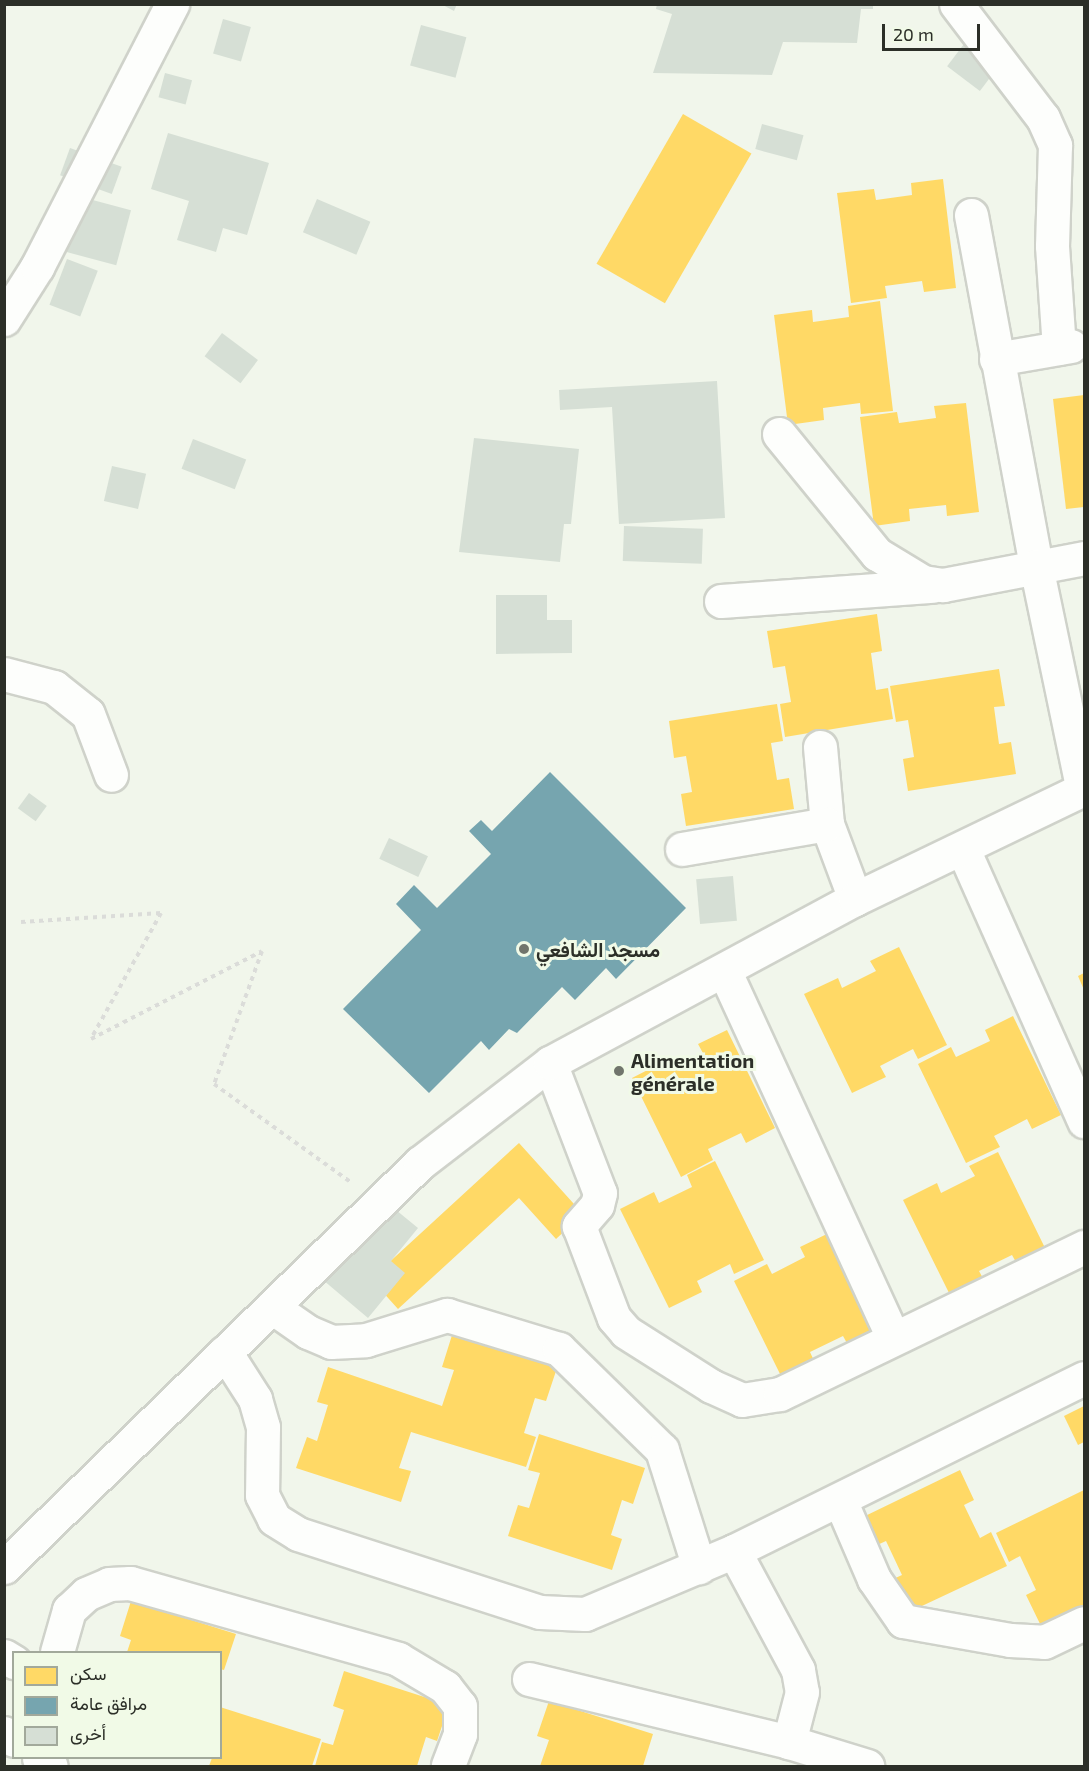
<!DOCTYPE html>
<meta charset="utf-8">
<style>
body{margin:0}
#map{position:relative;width:1089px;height:1771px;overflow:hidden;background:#f1f6eb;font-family:"Exo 2",Vazirmatn,sans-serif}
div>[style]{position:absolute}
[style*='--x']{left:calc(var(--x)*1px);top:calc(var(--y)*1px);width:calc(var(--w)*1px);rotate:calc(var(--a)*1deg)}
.homes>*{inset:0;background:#ffd966;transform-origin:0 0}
.public>*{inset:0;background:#76a5af}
.building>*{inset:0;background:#d6dfd5;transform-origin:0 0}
.path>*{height:4px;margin-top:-2px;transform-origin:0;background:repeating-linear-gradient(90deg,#dbdcd9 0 4.5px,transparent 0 9px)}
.roads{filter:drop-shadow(2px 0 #cfd2ca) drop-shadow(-2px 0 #cfd2ca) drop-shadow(0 2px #cfd2ca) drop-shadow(0 -2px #cfd2ca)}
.minor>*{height:33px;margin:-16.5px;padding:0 16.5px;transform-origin:16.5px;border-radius:16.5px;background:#fdfefc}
.dots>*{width:16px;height:16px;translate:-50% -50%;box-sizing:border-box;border:3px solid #f1fae7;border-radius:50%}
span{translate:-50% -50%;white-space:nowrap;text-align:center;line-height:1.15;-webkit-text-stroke:6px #f1fae7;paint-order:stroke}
.poi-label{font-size:20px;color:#2c2f28;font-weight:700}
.left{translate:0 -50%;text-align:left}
.frame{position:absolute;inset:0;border:6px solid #2c2f28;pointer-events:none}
.legend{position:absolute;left:12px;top:1651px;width:210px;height:108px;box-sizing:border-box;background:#f1fae7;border:2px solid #a2a99b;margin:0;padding:8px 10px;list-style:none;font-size:18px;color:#2c2f28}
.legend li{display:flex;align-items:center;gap:12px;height:30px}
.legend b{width:30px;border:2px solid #a2a99b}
.scale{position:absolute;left:882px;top:24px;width:98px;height:27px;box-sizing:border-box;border:3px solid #2c2f28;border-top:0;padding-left:8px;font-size:18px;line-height:21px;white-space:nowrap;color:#2c2f28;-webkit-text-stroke:4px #f1fae7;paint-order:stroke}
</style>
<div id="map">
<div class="homes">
<i style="left:683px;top:114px;width:79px;height:173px;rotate:30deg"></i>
<i style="clip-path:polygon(943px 179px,956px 288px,924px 292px,922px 281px,885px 286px,887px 298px,851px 303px,837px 193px,874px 189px,876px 200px,912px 195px,911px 183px)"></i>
<i style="clip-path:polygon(880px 301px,893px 411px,861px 414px,860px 403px,823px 408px,824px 420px,788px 425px,774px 315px,812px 310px,813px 322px,849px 317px,848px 306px)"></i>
<i style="clip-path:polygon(1084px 395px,1084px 507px,1066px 509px,1053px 399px)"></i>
<i style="clip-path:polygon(966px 403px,979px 512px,947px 516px,946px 505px,909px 509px,910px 521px,874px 526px,860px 417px,897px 412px,899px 423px,936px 418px,934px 406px)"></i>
<i style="clip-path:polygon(877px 614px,882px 651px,871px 653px,876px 690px,888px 688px,893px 719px,785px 737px,780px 704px,791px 702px,785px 666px,773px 668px,767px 631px)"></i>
<i style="clip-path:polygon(999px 669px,1005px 706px,994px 707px,999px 744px,1011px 742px,1016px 774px,908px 791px,903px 759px,914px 757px,908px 720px,896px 722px,890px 686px)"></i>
<i style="clip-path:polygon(777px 704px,783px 741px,771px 743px,777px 780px,789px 778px,794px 809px,686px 826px,681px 794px,692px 792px,686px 756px,674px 758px,669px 721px)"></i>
<i style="clip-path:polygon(899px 947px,947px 1045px,918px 1059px,913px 1049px,880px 1066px,886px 1077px,852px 1093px,804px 994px,838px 978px,842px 988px,876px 971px,870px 961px)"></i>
<i style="clip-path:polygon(1084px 973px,1084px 990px,1078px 976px)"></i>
<i style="clip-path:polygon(1013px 1016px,1061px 1115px,1032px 1129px,1027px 1119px,994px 1136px,1000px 1147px,966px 1163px,918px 1064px,951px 1047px,956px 1057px,990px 1041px,985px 1030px)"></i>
<i style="clip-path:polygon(727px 1030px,775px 1128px,746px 1143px,741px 1133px,708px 1149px,713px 1160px,681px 1177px,632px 1078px,665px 1061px,670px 1071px,704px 1055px,698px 1044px)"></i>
<i style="clip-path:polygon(519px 1143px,583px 1214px,556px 1239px,519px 1198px,398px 1309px,371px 1279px)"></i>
<i style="clip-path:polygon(998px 1152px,1046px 1250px,1017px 1264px,1012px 1255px,979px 1271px,985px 1282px,952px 1299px,903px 1200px,937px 1183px,941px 1193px,975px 1176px,969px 1166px)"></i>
<i style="clip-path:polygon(715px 1161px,764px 1260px,734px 1274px,730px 1264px,697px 1281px,702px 1292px,669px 1308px,620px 1209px,654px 1192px,659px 1203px,692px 1187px,687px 1175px)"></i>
<i style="clip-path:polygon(829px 1233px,877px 1331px,848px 1345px,843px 1336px,810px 1352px,815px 1363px,783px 1380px,734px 1281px,767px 1264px,772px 1274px,805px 1257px,800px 1247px)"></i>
<i style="clip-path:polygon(453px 1332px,558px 1365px,546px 1401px,535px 1398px,524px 1433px,536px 1437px,526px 1467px,411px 1432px,399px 1468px,411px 1471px,401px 1502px,296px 1468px,307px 1437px,317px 1441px,328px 1405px,317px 1402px,328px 1367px,442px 1406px,454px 1370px,442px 1367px)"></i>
<i style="clip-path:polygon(1084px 1406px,1084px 1442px,1078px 1445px,1064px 1416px)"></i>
<i style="clip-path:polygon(539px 1434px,645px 1468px,633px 1504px,622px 1500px,611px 1535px,622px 1539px,612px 1570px,508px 1536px,518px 1505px,529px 1508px,540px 1473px,528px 1470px)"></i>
<i style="clip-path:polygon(960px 1470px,974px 1500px,964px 1505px,980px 1538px,991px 1532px,1007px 1566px,907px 1613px,891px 1580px,902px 1575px,886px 1541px,875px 1546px,861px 1518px)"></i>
<i style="clip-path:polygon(1084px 1490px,1084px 1608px,1042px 1628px,1026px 1595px,1036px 1590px,1020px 1556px,1009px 1562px,996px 1533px)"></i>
<i style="clip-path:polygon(131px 1601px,236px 1634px,224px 1670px,220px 1669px,220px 1652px,127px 1652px,131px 1640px,120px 1636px)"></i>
<i style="clip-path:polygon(344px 1671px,449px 1705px,437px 1741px,426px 1737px,417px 1766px,315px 1766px,322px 1742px,333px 1745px,344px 1710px,333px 1706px)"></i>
<i style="clip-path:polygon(549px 1701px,653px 1734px,643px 1766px,540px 1766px,549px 1740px,537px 1736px)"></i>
<i style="clip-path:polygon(220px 1707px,321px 1739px,312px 1766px,209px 1766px,212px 1758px,220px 1758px)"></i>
</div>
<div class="public">
<i style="clip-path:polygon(550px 772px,686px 908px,616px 979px,606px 968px,575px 1000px,562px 987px,517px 1033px,509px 1029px,489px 1050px,481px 1041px,429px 1093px,343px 1009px,421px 930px,396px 904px,414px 885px,437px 908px,491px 854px,469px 831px,481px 820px,492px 831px)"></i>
</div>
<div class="building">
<i style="clip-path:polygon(441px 4px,457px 4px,454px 11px)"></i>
<i style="clip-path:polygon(657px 4px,873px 4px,873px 9px,861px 9px,857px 43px,783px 42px,772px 75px,653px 73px,672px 14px,656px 9px)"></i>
<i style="left:223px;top:19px;width:29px;height:36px;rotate:16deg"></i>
<i style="left:421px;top:25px;width:47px;height:42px;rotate:15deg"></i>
<i style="left:967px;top:40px;width:41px;height:33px;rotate:37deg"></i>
<i style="left:165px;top:73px;width:28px;height:25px;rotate:15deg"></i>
<i style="left:762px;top:124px;width:43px;height:26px;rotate:15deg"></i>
<i style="clip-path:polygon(168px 133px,269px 163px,247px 235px,223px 228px,216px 252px,177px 240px,189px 201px,151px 189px)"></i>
<i style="left:70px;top:148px;width:55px;height:29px;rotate:20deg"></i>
<i style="left:74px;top:195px;width:59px;height:57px;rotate:15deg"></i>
<i style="left:317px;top:199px;width:58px;height:36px;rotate:23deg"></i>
<i style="left:67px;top:259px;width:33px;height:49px;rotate:21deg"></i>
<i style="left:222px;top:333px;width:45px;height:29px;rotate:37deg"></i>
<i style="clip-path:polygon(717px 381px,725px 518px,619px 524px,612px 407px,560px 410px,559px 390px)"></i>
<i style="clip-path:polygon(474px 438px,579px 449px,571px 524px,564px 524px,560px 562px,459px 552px)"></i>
<i style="left:193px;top:439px;width:57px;height:32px;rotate:21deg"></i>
<i style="left:112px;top:466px;width:35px;height:36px;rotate:13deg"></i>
<i style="left:624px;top:526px;width:79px;height:35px;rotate:2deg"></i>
<i style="clip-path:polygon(496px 595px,547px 595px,547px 620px,572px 620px,572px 653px,496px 654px)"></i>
<i style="left:29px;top:793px;width:22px;height:19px;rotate:36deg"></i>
<i style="left:389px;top:838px;width:43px;height:23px;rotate:25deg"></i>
<i style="left:733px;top:876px;width:45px;height:37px;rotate:85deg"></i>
<i style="clip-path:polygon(374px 1192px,418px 1228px,391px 1261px,405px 1273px,368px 1318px,310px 1269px)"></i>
</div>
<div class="path">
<i style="--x:21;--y:922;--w:140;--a:-3.7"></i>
<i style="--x:161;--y:913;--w:144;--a:119.1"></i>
<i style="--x:91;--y:1039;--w:192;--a:-27.2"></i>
<i style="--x:262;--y:951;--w:141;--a:109.8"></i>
<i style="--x:214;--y:1084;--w:170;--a:35.7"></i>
</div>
<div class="roads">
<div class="minor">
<i style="--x:956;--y:4;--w:143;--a:52.7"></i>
<i style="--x:1043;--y:118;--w:30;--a:66"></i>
<i style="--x:1055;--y:145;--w:101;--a:91.7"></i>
<i style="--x:1052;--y:246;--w:102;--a:86.1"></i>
<i style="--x:971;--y:215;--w:357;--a:79.5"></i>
<i style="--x:1036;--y:566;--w:229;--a:78.2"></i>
<i style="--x:4;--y:319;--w:62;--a:-57.6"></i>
<i style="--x:37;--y:267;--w:296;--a:-62.8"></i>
<i style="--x:996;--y:359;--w:76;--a:-9.8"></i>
<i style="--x:779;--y:434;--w:155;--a:50.8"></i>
<i style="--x:877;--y:554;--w:54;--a:31.3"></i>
<i style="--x:923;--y:582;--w:20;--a:9"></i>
<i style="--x:943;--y:585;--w:144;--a:-10.8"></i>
<i style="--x:721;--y:601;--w:212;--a:-4.1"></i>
<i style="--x:4;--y:674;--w:52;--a:14.6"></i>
<i style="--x:54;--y:687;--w:43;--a:38.5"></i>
<i style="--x:88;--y:714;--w:65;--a:69.3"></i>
<i style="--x:820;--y:747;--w:77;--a:84.8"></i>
<i style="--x:827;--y:824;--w:80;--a:69.5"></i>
<i style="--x:682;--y:849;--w:147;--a:-9.8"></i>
<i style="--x:963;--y:849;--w:298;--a:66"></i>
<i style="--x:724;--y:970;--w:405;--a:65.3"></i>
<i style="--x:550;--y:1063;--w:139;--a:69"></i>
<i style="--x:600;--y:1193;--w:12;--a:104"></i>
<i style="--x:597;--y:1205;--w:28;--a:131"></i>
<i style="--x:579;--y:1226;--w:98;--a:69.2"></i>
<i style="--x:614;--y:1318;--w:18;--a:49"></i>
<i style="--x:626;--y:1332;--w:101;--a:32.4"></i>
<i style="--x:711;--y:1386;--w:34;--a:24"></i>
<i style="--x:742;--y:1400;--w:38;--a:-9"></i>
<i style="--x:780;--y:1394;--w:338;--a:-25.8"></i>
<i style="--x:272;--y:1307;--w:44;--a:34.8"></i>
<i style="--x:308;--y:1332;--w:25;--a:23"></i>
<i style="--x:331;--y:1342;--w:35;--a:-3"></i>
<i style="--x:366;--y:1340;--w:85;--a:-17.2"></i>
<i style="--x:447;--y:1315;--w:117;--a:16.9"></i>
<i style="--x:559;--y:1349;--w:144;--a:44.4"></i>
<i style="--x:662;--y:1450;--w:123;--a:72.5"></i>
<i style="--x:225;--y:1352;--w:56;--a:57.4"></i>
<i style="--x:255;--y:1399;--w:29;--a:74"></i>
<i style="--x:263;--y:1427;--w:68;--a:90.8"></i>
<i style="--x:262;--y:1495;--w:27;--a:63"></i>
<i style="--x:274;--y:1519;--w:28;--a:32"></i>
<i style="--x:298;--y:1534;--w:254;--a:17.9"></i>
<i style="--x:540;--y:1612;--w:45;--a:2.5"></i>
<i style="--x:585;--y:1614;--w:162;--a:-22.9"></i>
<i style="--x:734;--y:1551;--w:390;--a:-26.3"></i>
<i style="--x:840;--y:1500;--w:86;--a:66.7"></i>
<i style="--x:874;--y:1579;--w:51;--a:55.4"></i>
<i style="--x:903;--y:1621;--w:109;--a:10.1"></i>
<i style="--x:1010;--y:1640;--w:34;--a:3"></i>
<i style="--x:1044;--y:1642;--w:44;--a:-25.4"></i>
<i style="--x:734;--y:1551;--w:135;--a:61.7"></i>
<i style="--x:798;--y:1670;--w:22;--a:80"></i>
<i style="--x:802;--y:1692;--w:52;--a:104.6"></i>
<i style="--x:4;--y:1567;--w:580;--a:-44.16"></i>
<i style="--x:420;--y:1163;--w:164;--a:-37.6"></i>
<i style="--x:550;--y:1063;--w:346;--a:-28.3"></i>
<i style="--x:855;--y:899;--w:254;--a:-25.7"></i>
<i style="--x:57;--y:1652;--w:44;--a:-74.1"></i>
<i style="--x:69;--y:1610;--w:23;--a:-43"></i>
<i style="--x:86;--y:1594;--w:25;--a:-23"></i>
<i style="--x:109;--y:1584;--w:21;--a:-3"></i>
<i style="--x:130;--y:1583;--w:279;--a:15.8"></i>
<i style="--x:398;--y:1659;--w:55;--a:30.8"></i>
<i style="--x:445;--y:1687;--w:24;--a:52"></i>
<i style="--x:460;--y:1706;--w:28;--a:90"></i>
<i style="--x:460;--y:1734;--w:34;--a:111"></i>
<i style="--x:4;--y:1656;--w:12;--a:31"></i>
<i style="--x:529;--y:1679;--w:268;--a:13.6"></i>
<i style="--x:789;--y:1742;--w:82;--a:17.1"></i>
<i style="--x:4;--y:1733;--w:12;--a:35"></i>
<i style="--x:39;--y:1758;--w:14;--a:34"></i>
</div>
</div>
<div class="dots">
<i style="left:524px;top:949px;background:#71756c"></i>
<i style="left:619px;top:1071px;background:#71756c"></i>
</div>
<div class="poi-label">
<span class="left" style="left:536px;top:949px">مسجد الشافعي</span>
<span class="left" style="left:631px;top:1072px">Alimentation<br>générale</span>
</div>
<div class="frame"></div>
<ul class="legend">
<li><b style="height:16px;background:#ffd966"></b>سكن</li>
<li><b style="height:16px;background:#76a5af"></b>مرافق عامة</li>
<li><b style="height:16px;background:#d6dfd5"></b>أخرى</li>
</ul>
<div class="scale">20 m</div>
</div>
